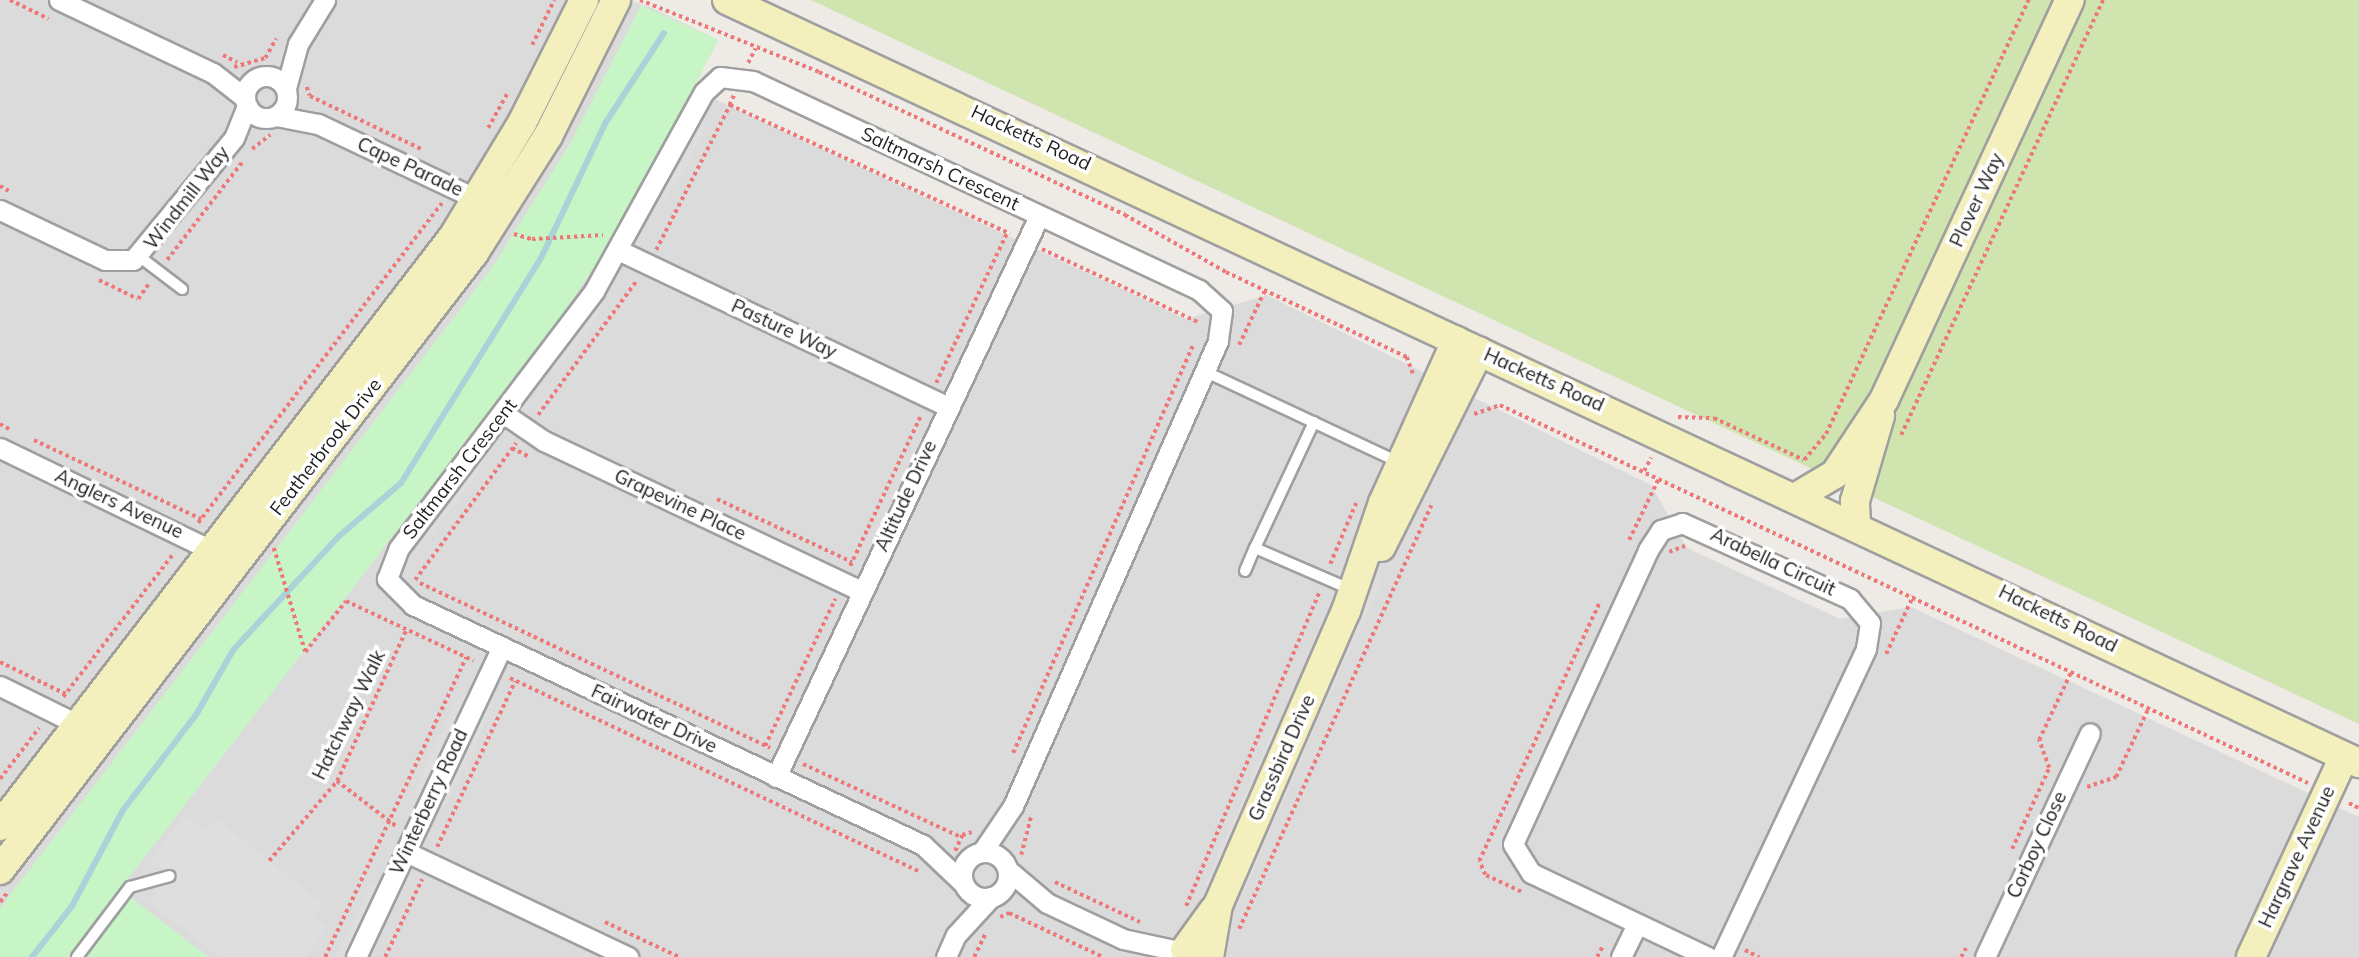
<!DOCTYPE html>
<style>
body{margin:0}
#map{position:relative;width:2359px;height:957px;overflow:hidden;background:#eeeae5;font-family:Mulish,sans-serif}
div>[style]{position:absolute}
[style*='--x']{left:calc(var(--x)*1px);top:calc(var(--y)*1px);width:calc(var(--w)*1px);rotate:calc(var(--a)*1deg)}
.residential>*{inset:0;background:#dcdbdb}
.grass>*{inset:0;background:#cfe4af}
.park>*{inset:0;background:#c7f5c6}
.parking>*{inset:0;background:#dedede}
.stream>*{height:6px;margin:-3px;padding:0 3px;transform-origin:3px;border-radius:3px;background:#a9d3d8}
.path>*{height:3.5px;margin-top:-1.75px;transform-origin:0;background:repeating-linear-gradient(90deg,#ee7778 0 3.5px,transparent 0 7px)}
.roads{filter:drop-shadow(2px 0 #9f9f9f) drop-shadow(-2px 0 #9f9f9f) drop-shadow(0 2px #9f9f9f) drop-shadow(0 -2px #9f9f9f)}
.lane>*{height:10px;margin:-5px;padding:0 5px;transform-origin:5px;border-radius:5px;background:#fff}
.street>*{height:19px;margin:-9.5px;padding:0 9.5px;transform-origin:9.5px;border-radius:9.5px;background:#fff}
.street>.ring{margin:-9.5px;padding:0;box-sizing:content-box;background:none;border:19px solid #fff;border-radius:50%}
.secondary>*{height:28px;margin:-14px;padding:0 14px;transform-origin:14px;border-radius:14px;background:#f4f0bd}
span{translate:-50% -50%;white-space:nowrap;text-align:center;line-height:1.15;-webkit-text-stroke:7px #fff;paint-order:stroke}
.street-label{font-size:19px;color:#1e1e1e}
</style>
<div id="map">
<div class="residential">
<i style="clip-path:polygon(0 0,630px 0,652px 8px,718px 40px,693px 89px,1186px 319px,1267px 295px,1651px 485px,1687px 548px,1840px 619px,1911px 607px,2359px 817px,2359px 957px,0 957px)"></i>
</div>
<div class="grass">
<i style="clip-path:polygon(811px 0,2359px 0,2359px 724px,1656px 396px)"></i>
</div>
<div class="park">
<i style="clip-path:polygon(641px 5px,718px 40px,622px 225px,546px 338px,120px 889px,208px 957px,0 957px,0 908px,491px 269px,570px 144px)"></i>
</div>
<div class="parking">
<i style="clip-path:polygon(704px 116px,704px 131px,681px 176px,654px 213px)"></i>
<i style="clip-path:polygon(602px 296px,602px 309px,568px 357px,540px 381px)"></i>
<i style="clip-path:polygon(483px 455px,478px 473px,431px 535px,416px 543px)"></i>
<i style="clip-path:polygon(1380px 571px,1381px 584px,1324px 707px,1312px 719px)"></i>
<i style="clip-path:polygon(470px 688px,415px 805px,417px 785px,456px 702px)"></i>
<i style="clip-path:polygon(489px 698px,488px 717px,448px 802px,436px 812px)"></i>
<i style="clip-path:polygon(1285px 718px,1206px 900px,1206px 883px,1270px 735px)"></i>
<i style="clip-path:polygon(1308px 729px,1307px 747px,1245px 891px,1229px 911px)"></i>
<i style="clip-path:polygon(184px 816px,205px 832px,216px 819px,322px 903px,314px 916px,328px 927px,305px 957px,220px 957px,150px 903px,163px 869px,151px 859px)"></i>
<i style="clip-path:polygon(380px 879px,343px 957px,336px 957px,370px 887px)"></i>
</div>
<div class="stream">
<i style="--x:32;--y:957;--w:65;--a:-51.9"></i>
<i style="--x:72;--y:906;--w:109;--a:-62"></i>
<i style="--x:123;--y:810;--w:120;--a:-52.5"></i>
<i style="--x:196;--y:715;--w:76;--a:-60.1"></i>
<i style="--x:234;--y:649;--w:153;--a:-47.1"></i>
<i style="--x:338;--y:537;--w:83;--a:-40.6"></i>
<i style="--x:401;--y:483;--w:265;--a:-58.1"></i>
<i style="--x:541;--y:258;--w:151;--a:-64.5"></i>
<i style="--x:606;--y:122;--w:106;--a:-56.9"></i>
</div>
<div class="path">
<i style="--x:10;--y:0;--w:43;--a:26"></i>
<i style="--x:640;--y:0;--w:193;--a:21.9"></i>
<i style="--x:819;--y:72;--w:338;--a:25"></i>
<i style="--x:1125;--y:215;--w:116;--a:29.4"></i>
<i style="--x:1226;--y:272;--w:200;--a:25.2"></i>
<i style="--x:1407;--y:357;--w:20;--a:70"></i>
<i style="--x:532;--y:45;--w:50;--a:-63.9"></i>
<i style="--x:223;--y:55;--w:16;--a:27"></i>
<i style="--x:748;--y:63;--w:16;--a:-63"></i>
<i style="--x:234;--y:67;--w:32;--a:-16"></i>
<i style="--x:265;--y:58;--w:22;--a:-60"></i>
<i style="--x:307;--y:87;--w:9;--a:72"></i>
<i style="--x:310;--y:96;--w:123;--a:25.5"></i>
<i style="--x:734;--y:96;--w:10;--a:114"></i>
<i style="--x:730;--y:105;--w:308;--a:24.7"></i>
<i style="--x:488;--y:128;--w:41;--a:-60.9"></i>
<i style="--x:252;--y:149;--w:23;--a:-38"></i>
<i style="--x:0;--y:186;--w:10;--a:29"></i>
<i style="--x:514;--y:234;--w:19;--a:16"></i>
<i style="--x:532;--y:239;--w:71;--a:-3.2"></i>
<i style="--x:1042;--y:249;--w:174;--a:25.1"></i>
<i style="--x:656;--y:250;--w:163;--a:-63"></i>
<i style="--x:167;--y:260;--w:125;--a:-52.5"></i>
<i style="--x:99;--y:280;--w:43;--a:26"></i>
<i style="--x:138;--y:299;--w:19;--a:-55"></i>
<i style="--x:1239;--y:345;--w:61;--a:-64.7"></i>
<i style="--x:936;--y:383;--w:166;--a:-64.7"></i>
<i style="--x:1474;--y:414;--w:28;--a:-19"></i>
<i style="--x:1500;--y:405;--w:892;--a:25.07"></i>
<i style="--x:538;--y:415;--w:167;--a:-53.7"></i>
<i style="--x:1678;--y:417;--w:36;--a:2"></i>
<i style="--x:1714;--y:418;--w:99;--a:25"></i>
<i style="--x:1804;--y:460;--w:34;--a:-50"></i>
<i style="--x:1826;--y:434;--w:479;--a:-65"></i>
<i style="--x:0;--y:424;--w:13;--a:29"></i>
<i style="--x:1901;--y:435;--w:480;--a:-65.1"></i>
<i style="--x:34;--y:440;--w:185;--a:25.3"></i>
<i style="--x:512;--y:448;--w:18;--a:27"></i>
<i style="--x:1644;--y:471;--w:15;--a:-62"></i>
<i style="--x:717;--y:499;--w:149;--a:25"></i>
<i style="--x:198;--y:523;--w:402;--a:-52.7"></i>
<i style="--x:1629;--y:540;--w:69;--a:-64.2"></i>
<i style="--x:274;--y:548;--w:108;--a:73.2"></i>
<i style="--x:1669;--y:552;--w:17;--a:-21"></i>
<i style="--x:1330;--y:564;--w:66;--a:-66.9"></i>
<i style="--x:850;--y:566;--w:167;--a:-64.8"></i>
<i style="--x:415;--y:580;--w:170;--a:-53.6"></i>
<i style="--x:420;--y:583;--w:387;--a:25.2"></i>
<i style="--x:305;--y:652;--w:65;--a:-51.2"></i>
<i style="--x:346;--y:601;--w:141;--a:25.1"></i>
<i style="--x:1886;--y:654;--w:64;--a:-65"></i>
<i style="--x:0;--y:662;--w:73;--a:25.9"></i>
<i style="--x:510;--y:678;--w:454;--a:25.3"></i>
<i style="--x:63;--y:697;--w:182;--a:-52.4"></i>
<i style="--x:765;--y:746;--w:163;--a:-64.5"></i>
<i style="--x:1013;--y:753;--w:447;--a:-66.2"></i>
<i style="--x:803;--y:764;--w:174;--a:24.8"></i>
<i style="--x:0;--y:779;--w:64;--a:-52.6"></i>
<i style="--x:337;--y:781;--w:74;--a:37.3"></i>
<i style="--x:2087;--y:787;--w:31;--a:-19"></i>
<i style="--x:2116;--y:777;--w:75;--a:-64.8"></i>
<i style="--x:2349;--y:803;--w:11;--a:27"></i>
<i style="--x:437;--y:847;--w:183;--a:-64.8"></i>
<i style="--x:2012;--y:849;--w:89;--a:-65.4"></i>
<i style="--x:2049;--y:768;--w:30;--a:-110"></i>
<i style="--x:2039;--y:740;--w:75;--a:-64.8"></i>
<i style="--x:955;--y:851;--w:17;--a:-66"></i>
<i style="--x:962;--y:835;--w:10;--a:-17"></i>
<i style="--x:1021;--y:855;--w:40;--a:-75.6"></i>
<i style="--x:269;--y:861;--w:105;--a:-49.6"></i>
<i style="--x:337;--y:781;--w:168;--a:-65.4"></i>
<i style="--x:1055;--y:882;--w:94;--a:25.2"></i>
<i style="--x:1521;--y:892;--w:40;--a:-155"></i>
<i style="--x:1485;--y:875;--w:15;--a:-113"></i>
<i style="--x:1479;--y:861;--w:284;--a:-65"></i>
<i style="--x:0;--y:902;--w:11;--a:-52"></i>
<i style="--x:1186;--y:906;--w:342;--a:-67"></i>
<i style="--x:1000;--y:917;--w:10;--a:-24"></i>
<i style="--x:1009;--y:913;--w:104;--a:25.1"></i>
<i style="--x:605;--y:922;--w:82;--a:25.3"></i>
<i style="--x:1239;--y:929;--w:465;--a:-65.6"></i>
<i style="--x:1745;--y:950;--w:16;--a:27"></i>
<i style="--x:325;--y:957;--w:331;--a:-64.8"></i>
<i style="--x:385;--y:957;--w:86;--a:-64.6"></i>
<i style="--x:974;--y:957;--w:25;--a:-64"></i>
<i style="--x:1597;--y:957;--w:11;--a:-63"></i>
<i style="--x:1961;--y:957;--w:10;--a:-61"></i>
</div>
<div class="roads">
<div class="lane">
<i style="--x:140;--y:257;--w:53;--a:37.3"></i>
<i style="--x:1204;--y:371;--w:217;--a:25.1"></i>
<i style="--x:1314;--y:422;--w:139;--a:115.1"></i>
<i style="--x:1255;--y:548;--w:106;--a:23.4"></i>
<i style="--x:1245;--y:571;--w:25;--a:-67"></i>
<i style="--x:77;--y:957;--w:88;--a:-52.9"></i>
<i style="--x:130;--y:887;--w:41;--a:-15.4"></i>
</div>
<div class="street">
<i style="--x:59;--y:0;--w:170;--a:25.4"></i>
<i style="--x:213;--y:73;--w:41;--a:38"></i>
<i class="ring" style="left:245px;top:76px;width:23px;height:23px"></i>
<i style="--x:286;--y:88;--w:46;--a:-74.7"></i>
<i style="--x:298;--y:44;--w:52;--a:-58.5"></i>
<i style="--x:276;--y:116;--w:43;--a:10.8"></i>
<i style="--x:318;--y:124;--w:185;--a:25.3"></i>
<i style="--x:0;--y:210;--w:116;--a:25.5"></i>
<i style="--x:105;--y:260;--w:28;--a:0"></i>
<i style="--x:133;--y:260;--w:158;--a:-50.4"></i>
<i style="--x:234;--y:138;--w:35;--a:-68"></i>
<i style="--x:620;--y:251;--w:363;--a:25.4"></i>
<i style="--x:503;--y:413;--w:50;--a:34.3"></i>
<i style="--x:544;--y:441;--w:351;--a:25.3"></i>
<i style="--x:0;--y:448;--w:248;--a:25.8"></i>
<i style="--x:0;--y:686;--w:99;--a:26.3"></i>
<i style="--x:776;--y:777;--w:620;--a:-64.88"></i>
<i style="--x:406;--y:852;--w:246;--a:25.3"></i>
<i class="ring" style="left:962px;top:852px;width:27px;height:27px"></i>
<i style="--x:1008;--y:870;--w:51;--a:40.2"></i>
<i style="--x:1047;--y:903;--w:84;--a:25.3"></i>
<i style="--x:1123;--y:939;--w:57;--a:12.1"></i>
<i style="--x:963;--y:883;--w:55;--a:-136.5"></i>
<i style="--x:923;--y:845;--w:564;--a:-154.8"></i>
<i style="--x:413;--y:605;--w:37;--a:-135"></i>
<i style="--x:387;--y:579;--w:33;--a:-69"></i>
<i style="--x:399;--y:548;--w:323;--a:-52.8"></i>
<i style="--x:594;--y:291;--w:227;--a:-61.1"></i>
<i style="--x:704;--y:92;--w:22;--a:-43"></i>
<i style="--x:720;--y:77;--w:33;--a:7"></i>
<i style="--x:753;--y:81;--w:493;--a:25.1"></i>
<i style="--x:1199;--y:290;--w:31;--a:42"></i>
<i style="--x:1222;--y:311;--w:30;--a:98"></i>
<i style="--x:1218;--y:341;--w:508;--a:113.79"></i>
<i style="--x:1013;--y:806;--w:55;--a:124"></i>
<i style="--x:356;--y:957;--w:343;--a:-64.8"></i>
<i style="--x:946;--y:957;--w:24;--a:-66"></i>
<i style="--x:956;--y:935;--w:52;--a:-47.4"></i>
<i style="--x:1621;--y:957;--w:37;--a:-64"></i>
<i style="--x:1708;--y:957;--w:196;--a:-154.6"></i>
<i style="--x:1531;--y:873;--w:34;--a:-122"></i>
<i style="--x:1513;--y:844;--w:324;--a:-65.3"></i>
<i style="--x:1648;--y:550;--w:24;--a:-57"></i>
<i style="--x:1661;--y:530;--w:22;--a:-18"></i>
<i style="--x:1682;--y:523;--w:184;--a:24.3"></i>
<i style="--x:1850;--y:599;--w:31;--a:50"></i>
<i style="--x:1870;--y:623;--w:26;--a:99"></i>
<i style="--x:1866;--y:649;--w:340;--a:115.2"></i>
<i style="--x:1985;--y:957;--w:247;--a:-64.9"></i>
</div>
<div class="secondary">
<i style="--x:727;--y:0;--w:1802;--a:25.06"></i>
<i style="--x:1798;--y:496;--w:43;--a:-30.7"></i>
<i style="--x:1835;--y:474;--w:89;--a:-56.5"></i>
<i style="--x:1884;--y:400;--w:441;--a:-65.1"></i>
<i style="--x:1856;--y:523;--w:22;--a:-93"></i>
<i style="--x:1855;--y:501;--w:89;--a:-73.6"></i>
<i style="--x:1381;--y:547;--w:219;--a:-63.4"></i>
<i style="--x:0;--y:826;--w:743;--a:-52.44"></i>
<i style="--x:453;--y:237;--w:133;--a:-58.8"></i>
<i style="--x:522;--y:123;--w:138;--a:-63.2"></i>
<i style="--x:0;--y:870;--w:778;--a:-52.47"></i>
<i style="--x:474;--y:253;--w:138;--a:-57.7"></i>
<i style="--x:548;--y:136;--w:152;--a:-63.4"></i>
<i style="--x:1185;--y:950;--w:49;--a:-54.1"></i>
<i style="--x:1209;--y:957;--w:53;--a:-80.2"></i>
<i style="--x:1218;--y:905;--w:321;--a:-66.5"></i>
<i style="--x:1346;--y:611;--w:114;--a:-71.1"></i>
<i style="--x:1383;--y:503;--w:178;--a:-65.7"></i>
<i style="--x:2251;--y:957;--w:221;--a:-65.1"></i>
</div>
</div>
<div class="street-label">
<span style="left:1031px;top:138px;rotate:25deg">Hacketts Road</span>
<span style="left:410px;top:167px;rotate:25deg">Cape Parade</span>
<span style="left:940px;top:169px;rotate:25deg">Saltmarsh Crescent</span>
<span style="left:187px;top:198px;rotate:-52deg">Windmill Way</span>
<span style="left:1977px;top:200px;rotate:-65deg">Plover Way</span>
<span style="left:784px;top:329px;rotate:25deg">Pasture Way</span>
<span style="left:1544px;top:380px;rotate:24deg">Hacketts Road</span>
<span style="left:326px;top:447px;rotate:-52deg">Featherbrook Drive</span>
<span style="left:460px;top:469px;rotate:-52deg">Saltmarsh Crescent</span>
<span style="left:906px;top:496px;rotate:-65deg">Altitude Drive</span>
<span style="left:119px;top:504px;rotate:25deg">Anglers Avenue</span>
<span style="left:680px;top:505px;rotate:25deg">Grapevine Place</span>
<span style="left:1773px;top:562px;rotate:25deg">Arabella Circuit</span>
<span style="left:2058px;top:619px;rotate:26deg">Hacketts Road</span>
<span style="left:349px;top:715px;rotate:-64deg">Hatchway Walk</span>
<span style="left:654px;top:719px;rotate:25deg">Fairwater Drive</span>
<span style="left:1282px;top:758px;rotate:-66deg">Grassbird Drive</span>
<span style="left:429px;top:802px;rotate:-65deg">Winterberry Road</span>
<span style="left:2037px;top:845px;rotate:-65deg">Corboy Close</span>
<span style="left:2297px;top:857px;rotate:-65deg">Hargrave Avenue</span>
</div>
</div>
